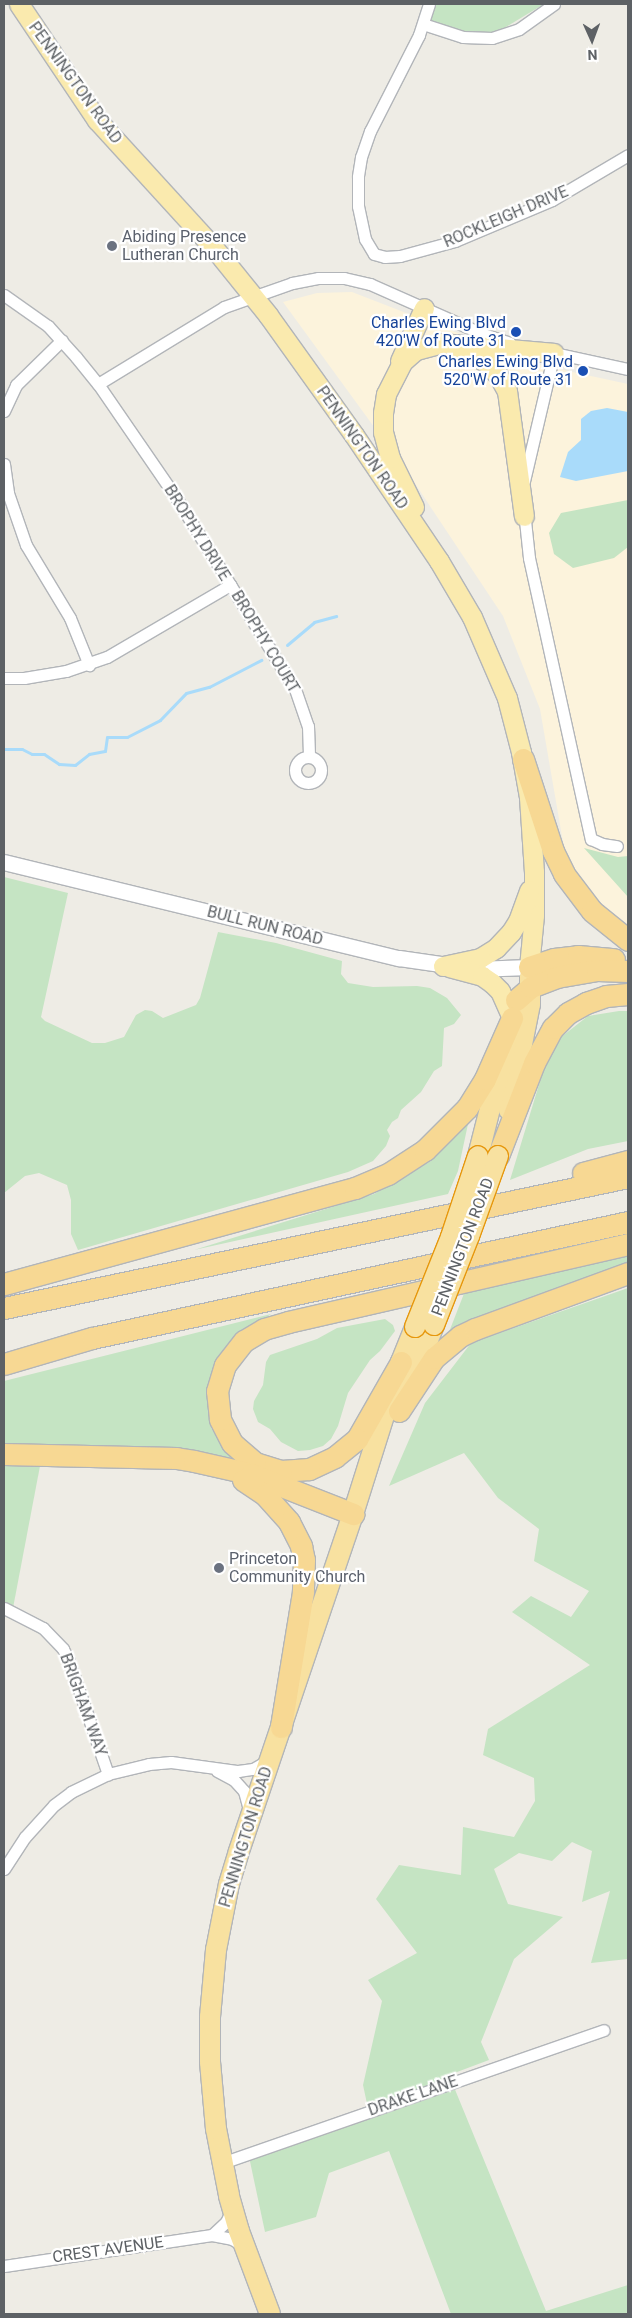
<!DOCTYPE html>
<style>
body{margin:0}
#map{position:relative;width:632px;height:2318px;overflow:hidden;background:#eeece5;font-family:Roboto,sans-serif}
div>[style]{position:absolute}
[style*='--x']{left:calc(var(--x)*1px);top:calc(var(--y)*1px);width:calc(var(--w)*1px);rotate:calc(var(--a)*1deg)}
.commercial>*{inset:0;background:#fcf3dc}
.green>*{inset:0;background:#c5e4c3}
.water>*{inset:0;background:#a9dbfa}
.stream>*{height:3px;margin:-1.5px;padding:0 1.5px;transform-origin:1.5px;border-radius:1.5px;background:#a9dbfa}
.roads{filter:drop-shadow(1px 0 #b2b5b9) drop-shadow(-1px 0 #b2b5b9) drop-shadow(0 1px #b2b5b9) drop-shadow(0 -1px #b2b5b9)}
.minor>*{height:11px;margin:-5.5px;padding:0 5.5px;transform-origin:5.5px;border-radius:5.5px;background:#fff}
.minor>.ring{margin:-5.5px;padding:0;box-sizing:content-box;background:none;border:11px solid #fff;border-radius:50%}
.tertiary>*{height:15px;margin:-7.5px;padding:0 7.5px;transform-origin:7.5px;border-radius:7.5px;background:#fff}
.primary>*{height:19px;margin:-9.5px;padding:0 9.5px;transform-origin:9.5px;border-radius:9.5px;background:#faeaae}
.trunk>*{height:20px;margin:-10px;padding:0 10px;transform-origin:10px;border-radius:10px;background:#f8e1a0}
.motorway>*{height:21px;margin:-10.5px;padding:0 10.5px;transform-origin:10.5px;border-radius:10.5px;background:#f7d893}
.bridges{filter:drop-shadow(1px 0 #e6970d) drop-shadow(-1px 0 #e6970d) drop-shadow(0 1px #e6970d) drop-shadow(0 -1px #e6970d)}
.trunk-bridge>*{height:20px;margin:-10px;padding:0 10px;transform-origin:10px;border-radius:10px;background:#f8e1a0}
.dots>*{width:14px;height:14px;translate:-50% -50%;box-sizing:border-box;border:2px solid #fff;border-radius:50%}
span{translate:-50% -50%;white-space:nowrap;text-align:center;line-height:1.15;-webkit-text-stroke:4.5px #fff;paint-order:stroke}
.street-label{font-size:16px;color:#5d6165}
.worship-label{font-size:16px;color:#5b616d}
.left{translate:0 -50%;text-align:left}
.transit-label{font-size:16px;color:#164399}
.right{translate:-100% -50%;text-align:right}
.frame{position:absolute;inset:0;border:5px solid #5d6165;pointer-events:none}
.north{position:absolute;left:567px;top:15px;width:50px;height:50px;-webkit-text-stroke:4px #fff;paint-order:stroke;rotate:178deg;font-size:14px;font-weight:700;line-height:20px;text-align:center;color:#5d6165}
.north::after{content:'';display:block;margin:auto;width:18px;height:22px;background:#5d6165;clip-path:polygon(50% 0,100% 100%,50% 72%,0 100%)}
</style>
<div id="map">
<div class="commercial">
<i style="clip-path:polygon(352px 292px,540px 365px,628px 384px,628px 926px,583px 888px,564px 848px,540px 709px,503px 616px,412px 479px,283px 302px,317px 293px)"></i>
</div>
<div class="green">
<i style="clip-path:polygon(431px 4px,544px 4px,486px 39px,430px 25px)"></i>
<i style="clip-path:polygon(628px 500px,628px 547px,614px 558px,573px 568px,554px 554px,549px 533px,561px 513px)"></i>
<i style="clip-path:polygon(584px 848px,618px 857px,628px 856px,628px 897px)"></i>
<i style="clip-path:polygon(4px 877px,68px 893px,41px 1017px,45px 1021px,92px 1043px,105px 1043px,124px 1037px,136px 1015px,145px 1010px,152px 1011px,163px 1018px,196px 1005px,200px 998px,218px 932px,276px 943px,342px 961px,341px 974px,348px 983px,373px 987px,417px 986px,430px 988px,447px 998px,461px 1015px,454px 1024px,444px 1028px,442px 1066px,434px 1071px,421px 1092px,401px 1110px,398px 1118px,392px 1122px,387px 1130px,390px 1136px,386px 1146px,373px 1161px,348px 1172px,78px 1250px,71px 1234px,71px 1200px,67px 1185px,39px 1173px,25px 1176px,4px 1193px)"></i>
<i style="clip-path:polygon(619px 1011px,628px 1011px,628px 1141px,588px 1149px,510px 1180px,551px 1045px,588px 1016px)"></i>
<i style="clip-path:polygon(468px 1124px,458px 1171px,448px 1194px,194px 1250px,374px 1194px,431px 1161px)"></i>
<i style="clip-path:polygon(628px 1253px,628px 1265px,449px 1332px,465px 1291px)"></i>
<i style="clip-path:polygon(628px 1288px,628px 1959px,591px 1963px,610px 1891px,582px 1902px,592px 1851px,572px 1842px,552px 1861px,519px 1853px,494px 1869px,508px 1904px,563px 1917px,514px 1959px,481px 2042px,489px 2060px,449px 2075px,546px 2311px,628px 2285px,628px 2314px,451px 2314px,389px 2151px,329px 2173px,316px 2217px,265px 2232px,248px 2152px,369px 2113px,363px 2085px,382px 2001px,368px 1980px,417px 1953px,376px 1899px,399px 1865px,461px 1875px,463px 1827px,514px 1837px,535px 1801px,534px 1778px,483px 1755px,488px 1729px,590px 1665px,512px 1612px,531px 1596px,571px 1617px,589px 1591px,534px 1561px,539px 1529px,498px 1498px,464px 1453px,389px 1486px,425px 1403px,471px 1343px)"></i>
<i style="clip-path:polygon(271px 1314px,251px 1328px,212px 1370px,211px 1428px,232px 1458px,171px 1450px,4px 1448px,4px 1381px)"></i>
<i style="clip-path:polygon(385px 1319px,393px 1325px,395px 1331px,380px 1351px,370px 1360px,348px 1393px,338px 1426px,331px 1439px,323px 1446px,310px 1450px,298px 1451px,281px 1442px,270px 1429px,258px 1422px,253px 1409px,254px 1401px,263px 1385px,266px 1362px,270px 1355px,317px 1339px,337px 1328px)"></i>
<i style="clip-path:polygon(4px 1466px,40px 1466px,13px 1608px,4px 1607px)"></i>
</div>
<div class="water">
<i style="clip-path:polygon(607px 408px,628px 412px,628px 471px,576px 481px,560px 477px,568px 452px,581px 440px,581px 419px,591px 411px)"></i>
</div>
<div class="stream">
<i style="--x:287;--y:645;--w:35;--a:-40"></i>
<i style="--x:314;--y:622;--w:23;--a:-15"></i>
<i style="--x:4;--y:749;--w:18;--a:0"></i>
<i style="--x:22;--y:749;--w:11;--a:27"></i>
<i style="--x:32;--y:754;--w:12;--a:0"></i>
<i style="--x:44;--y:754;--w:18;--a:34"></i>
<i style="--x:59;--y:764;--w:16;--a:4"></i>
<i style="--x:75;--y:765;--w:18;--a:-38"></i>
<i style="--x:89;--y:754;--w:16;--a:-11"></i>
<i style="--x:105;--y:751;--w:14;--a:-82"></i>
<i style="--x:107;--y:737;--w:20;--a:0"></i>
<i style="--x:127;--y:737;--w:37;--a:-27"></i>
<i style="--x:160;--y:720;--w:37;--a:-46"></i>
<i style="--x:186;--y:693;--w:24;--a:-15"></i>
<i style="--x:209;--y:687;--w:59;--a:-27.4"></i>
</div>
<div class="roads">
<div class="minor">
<i style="--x:429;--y:4;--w:33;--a:108"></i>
<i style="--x:419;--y:35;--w:108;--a:117"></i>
<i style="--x:370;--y:131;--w:28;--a:109"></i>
<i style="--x:361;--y:157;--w:20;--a:99"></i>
<i style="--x:358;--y:177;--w:29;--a:90"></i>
<i style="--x:358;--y:206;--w:34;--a:78"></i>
<i style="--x:365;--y:239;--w:17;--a:59"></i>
<i style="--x:374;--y:254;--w:11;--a:15"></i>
<i style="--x:385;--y:257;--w:15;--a:-4"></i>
<i style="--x:400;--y:256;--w:57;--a:-15.3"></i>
<i style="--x:455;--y:241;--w:105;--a:-22.9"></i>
<i style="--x:552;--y:200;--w:88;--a:-30.6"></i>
<i style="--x:423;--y:24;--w:42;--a:18"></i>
<i style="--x:463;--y:37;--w:29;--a:2"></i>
<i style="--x:492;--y:38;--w:28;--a:-18"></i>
<i style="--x:519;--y:29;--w:43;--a:-35.5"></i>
<i style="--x:4;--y:295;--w:54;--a:35.2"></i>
<i style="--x:48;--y:326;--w:42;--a:47.9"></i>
<i style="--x:76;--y:357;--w:35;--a:51"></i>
<i style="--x:98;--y:384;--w:140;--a:55.5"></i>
<i style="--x:177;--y:499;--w:224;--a:58.2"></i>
<i style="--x:295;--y:689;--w:39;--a:71"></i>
<i style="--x:308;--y:726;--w:31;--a:88"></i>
<i style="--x:550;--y:352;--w:80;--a:12.3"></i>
<i style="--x:98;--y:384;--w:148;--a:-31.4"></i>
<i style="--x:224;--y:307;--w:72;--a:-19.4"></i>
<i style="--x:292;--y:283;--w:26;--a:-11"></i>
<i style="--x:318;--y:278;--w:26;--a:0"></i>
<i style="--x:344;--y:278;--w:27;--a:13"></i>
<i style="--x:370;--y:284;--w:124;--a:23.9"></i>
<i style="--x:483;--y:334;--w:28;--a:18"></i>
<i style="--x:4;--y:411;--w:29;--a:-65"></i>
<i style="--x:16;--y:385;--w:64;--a:-44.4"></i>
<i style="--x:4;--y:464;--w:29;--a:82"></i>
<i style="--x:8;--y:493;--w:55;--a:70.9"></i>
<i style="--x:26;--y:545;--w:85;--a:58.9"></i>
<i style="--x:70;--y:618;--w:51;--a:68"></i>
<i style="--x:524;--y:481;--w:131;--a:-76.8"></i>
<i style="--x:524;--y:511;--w:47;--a:83.9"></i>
<i style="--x:529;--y:558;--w:288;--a:77.6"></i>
<i style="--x:591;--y:839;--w:12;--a:24"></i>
<i style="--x:602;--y:844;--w:15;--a:8"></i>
<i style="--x:4;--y:678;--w:20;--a:0"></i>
<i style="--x:24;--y:678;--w:43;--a:-9.5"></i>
<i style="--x:66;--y:671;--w:43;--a:-18.9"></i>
<i style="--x:107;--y:657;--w:143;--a:-30.3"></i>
<i class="ring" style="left:295px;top:757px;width:15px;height:15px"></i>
<i style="--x:4;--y:1608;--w:44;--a:27.1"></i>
<i style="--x:43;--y:1628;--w:29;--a:46"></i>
<i style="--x:63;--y:1649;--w:13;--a:63"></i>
<i style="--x:69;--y:1661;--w:120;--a:71"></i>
<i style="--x:217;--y:1771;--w:19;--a:28"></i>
<i style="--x:234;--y:1780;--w:15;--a:48"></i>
<i style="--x:244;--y:1791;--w:23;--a:75"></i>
<i style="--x:4;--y:1869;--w:38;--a:-57"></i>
<i style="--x:25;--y:1837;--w:43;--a:-47.8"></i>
<i style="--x:54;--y:1805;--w:21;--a:-37"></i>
<i style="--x:71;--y:1792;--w:41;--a:-25.9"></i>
<i style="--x:108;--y:1774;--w:42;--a:-13.7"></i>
<i style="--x:149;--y:1764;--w:22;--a:-5"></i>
<i style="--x:171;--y:1762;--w:68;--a:7.7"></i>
<i style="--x:238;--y:1771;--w:15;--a:-8"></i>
<i style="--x:253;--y:1769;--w:20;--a:-30"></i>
<i style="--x:222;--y:2163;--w:404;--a:-19.2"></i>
<i style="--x:212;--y:2235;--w:19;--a:-43"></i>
<i style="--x:226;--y:2222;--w:14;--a:-65"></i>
<i style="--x:4;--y:2266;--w:210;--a:-8.5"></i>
<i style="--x:212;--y:2235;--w:20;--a:11"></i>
<i style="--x:232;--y:2239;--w:12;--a:31"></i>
</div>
<div class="tertiary">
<i style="--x:4;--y:862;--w:406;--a:13.7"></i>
<i style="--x:399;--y:958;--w:77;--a:8.2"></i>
<i style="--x:475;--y:969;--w:54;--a:-2.1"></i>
</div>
<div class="primary">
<i style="--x:19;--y:4;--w:140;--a:56.1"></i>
<i style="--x:97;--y:120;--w:173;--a:47.6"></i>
<i style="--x:214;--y:248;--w:86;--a:51.1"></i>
<i style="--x:268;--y:315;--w:148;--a:54.4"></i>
<i style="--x:354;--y:435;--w:152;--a:56"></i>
<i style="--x:439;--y:561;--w:65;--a:59.5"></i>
<i style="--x:472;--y:617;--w:88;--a:66.6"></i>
<i style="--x:507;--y:698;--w:56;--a:75.5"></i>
<i style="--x:521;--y:752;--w:46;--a:79.9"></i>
<i style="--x:529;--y:797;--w:75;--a:86.2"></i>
<i style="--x:534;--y:872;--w:43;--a:90"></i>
<i style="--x:534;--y:915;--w:52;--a:95.5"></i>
<i style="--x:458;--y:349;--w:15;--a:20"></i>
<i style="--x:472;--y:354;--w:19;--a:32"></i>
<i style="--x:488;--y:364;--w:15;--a:48"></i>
<i style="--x:498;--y:375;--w:18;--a:61"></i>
<i style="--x:507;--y:391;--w:126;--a:82.3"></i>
<i style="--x:400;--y:361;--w:58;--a:-65.6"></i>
<i style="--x:414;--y:507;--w:55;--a:-116.1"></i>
<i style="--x:390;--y:458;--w:27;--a:-105"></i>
<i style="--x:383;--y:432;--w:19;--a:-90"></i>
<i style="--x:383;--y:413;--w:19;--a:-81"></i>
<i style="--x:386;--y:394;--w:36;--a:-63"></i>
<i style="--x:402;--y:362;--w:18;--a:-41"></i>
<i style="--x:416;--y:350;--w:27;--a:-15"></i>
<i style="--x:442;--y:343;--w:112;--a:5.1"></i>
<i style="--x:443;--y:966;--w:38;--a:-12"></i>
<i style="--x:480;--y:958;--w:19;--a:-32"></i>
<i style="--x:496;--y:948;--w:22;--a:-47"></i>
<i style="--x:511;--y:932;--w:13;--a:-58"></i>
<i style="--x:518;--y:921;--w:33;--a:-70"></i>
<i style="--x:449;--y:967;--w:34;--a:15"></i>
<i style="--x:482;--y:976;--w:12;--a:35"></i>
<i style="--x:492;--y:983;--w:11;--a:45"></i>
<i style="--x:500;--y:991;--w:30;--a:66"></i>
</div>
<div class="trunk">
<i style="--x:509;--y:1110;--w:108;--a:-78.8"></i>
<i style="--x:530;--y:1004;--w:28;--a:-90"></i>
<i style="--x:478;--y:1156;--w:114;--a:-75.8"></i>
<i style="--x:409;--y:1387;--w:67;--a:-68"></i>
<i style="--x:270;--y:2314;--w:89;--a:-110.5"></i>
<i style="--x:239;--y:2231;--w:37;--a:-106"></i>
<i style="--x:229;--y:2195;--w:67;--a:-101.1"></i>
<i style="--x:216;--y:2129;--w:67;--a:-95.1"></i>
<i style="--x:210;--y:2062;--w:45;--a:-90"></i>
<i style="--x:210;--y:2017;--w:67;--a:-84.9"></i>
<i style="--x:216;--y:1950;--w:67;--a:-78.9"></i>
<i style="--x:229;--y:1884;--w:34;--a:-73"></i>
<i style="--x:239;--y:1851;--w:356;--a:-71.3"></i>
<i style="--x:353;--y:1514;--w:159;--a:-72.5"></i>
<i style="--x:401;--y:1362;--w:38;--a:-68"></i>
</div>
<div class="motorway">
<i style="--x:523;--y:759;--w:97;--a:71.9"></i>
<i style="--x:553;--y:851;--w:25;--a:64"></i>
<i style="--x:564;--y:874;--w:46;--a:52.9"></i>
<i style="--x:592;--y:911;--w:46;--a:38.9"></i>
<i style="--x:529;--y:967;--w:26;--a:-18"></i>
<i style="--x:554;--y:959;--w:24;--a:-7"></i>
<i style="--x:578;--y:956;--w:36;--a:5"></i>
<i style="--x:516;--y:1000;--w:20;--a:-41"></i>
<i style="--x:531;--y:987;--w:28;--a:-21"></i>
<i style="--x:557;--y:977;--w:41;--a:-9.9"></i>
<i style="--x:597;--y:970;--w:31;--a:2"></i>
<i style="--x:498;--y:1156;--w:100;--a:-68.8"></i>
<i style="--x:534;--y:1063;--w:40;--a:-62"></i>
<i style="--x:553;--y:1028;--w:21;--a:-45"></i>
<i style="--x:568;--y:1013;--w:21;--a:-29"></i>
<i style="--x:586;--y:1003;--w:21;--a:-19"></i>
<i style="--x:606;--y:996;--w:22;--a:-5"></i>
<i style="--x:583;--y:1173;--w:47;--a:-14.9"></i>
<i style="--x:4;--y:1284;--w:364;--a:-15.3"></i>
<i style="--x:355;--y:1188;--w:36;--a:-23"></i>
<i style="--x:388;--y:1174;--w:44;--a:-33"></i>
<i style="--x:425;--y:1150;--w:59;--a:-45"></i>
<i style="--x:467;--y:1108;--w:34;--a:-58"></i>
<i style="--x:485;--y:1079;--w:67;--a:-66.1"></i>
<i style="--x:4;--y:1308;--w:638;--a:-11.86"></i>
<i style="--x:401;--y:1362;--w:89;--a:119.7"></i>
<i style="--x:357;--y:1439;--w:28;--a:141"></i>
<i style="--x:335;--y:1457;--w:29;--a:155"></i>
<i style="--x:309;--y:1469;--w:28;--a:176"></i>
<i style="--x:281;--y:1471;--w:27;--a:-163"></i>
<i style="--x:255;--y:1463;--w:30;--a:-139"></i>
<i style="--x:232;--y:1443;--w:27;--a:-117"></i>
<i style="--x:220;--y:1419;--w:28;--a:-96"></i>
<i style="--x:217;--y:1391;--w:27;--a:-73"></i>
<i style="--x:225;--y:1365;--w:31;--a:-52"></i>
<i style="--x:244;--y:1341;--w:23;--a:-31"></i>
<i style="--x:264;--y:1329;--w:25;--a:-16"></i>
<i style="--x:288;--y:1322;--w:349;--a:-12.9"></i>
<i style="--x:4;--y:1364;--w:92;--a:-16.5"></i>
<i style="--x:92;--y:1338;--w:548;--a:-12.21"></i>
<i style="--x:399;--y:1411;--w:64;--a:-56.6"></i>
<i style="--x:434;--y:1358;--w:34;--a:-40"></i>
<i style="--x:460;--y:1336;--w:17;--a:-25"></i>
<i style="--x:475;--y:1329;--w:163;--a:-20.1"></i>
<i style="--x:4;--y:1454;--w:172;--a:1.3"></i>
<i style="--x:176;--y:1458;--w:18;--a:9"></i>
<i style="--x:194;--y:1461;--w:58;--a:12.8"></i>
<i style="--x:251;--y:1474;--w:110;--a:21.4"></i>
<i style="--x:243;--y:1480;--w:27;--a:34"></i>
<i style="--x:265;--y:1495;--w:36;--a:48"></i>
<i style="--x:289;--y:1522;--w:27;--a:63"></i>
<i style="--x:301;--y:1546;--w:14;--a:78"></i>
<i style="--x:304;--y:1560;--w:32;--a:92"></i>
<i style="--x:303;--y:1592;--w:137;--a:99.3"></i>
</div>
</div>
<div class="bridges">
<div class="trunk-bridge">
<i style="--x:434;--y:1325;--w:96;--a:-68.5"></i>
<i style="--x:469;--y:1236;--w:85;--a:-70.1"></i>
<i style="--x:415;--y:1327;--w:97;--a:-68.2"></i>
<i style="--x:451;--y:1237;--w:85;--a:-71.6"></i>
</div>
</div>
<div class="dots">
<i style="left:112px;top:246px;background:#6b7280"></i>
<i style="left:516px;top:332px;background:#1a4fb4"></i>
<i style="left:583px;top:371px;background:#1a4fb4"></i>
<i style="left:219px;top:1568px;background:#6b7280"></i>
</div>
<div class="street-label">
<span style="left:75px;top:83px;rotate:54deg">PENNINGTON ROAD</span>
<span style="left:506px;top:217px;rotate:-23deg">ROCKLEIGH DRIVE</span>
<span style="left:362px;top:448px;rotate:55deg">PENNINGTON ROAD</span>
<span style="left:197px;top:533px;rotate:58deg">BROPHY DRIVE</span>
<span style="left:265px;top:642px;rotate:59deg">BROPHY COURT</span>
<span style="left:265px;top:926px;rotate:14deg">BULL RUN ROAD</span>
<span style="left:463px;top:1247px;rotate:-69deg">PENNINGTON ROAD</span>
<span style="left:83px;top:1705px;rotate:70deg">BRIGHAM WAY</span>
<span style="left:246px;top:1837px;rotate:-73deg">PENNINGTON ROAD</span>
<span style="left:413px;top:2096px;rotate:-19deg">DRAKE LANE</span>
<span style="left:108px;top:2250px;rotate:-8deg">CREST AVENUE</span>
</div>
<div class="worship-label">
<span class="left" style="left:122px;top:246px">Abiding Presence<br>Lutheran Church</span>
<span class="left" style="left:229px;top:1568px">Princeton<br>Community Church</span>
</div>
<div class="transit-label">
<span class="right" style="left:506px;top:332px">Charles Ewing Blvd<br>420'W of Route 31</span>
<span class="right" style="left:573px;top:371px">Charles Ewing Blvd<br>520'W of Route 31</span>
</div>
<div class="frame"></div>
<div class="north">N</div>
</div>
